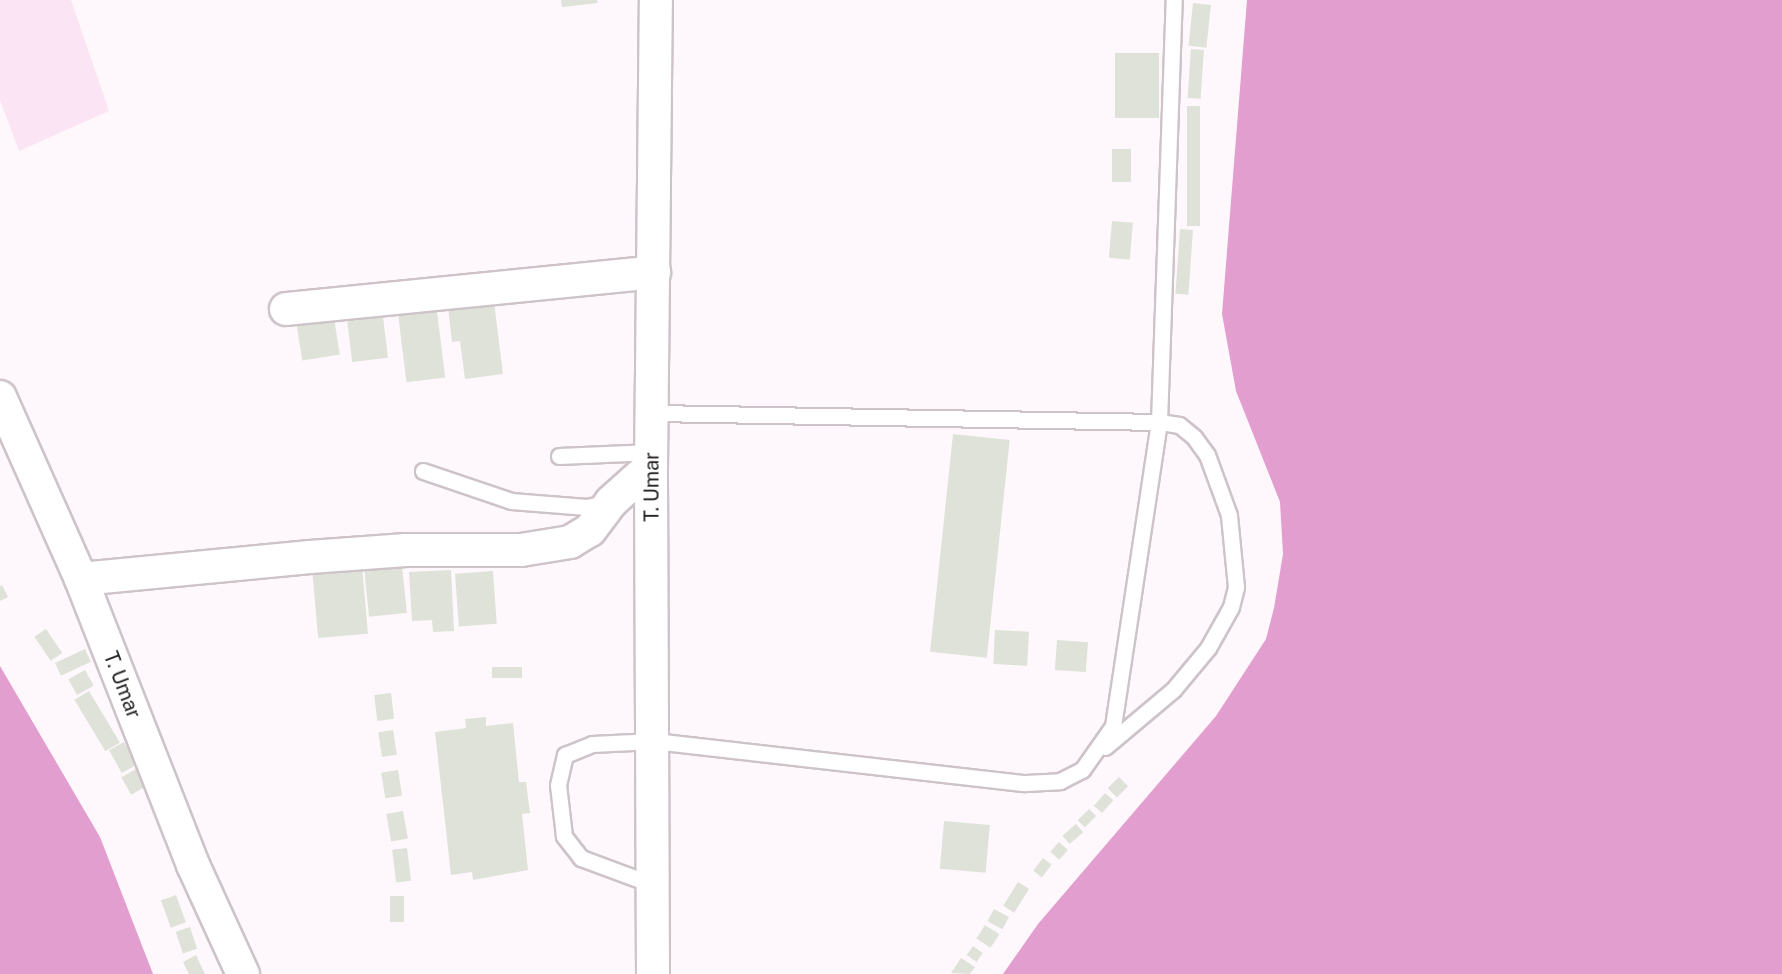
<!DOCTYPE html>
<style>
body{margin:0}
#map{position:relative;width:1782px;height:974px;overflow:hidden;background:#fef8fc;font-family:"Public Sans",sans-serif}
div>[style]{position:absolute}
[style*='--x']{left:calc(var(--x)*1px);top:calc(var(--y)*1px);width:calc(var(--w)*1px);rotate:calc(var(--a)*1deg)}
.green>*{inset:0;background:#fbe4f4}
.water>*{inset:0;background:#e39ed0}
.building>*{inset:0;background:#dfe2d8;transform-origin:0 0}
.roads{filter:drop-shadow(2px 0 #cdc3c9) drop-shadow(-2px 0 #cdc3c9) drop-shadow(0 2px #cdc3c9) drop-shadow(0 -2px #cdc3c9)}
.service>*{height:15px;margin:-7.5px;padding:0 7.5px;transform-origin:7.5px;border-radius:7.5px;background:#fff}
.minor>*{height:32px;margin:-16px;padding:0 16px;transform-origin:16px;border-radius:16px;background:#fff}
span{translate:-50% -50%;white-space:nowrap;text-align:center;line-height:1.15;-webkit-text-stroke:4.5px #fff;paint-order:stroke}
.street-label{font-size:20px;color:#201d1f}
</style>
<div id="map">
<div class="green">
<i style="clip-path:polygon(0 0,71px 0,109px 111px,19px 151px,0 100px)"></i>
</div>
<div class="water">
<i style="clip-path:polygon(1247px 0,1782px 0,1782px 974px,1003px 974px,1038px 924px,1216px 716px,1266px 639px,1274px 608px,1283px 554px,1280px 502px,1236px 391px,1222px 314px)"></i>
<i style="clip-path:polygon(0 666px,100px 837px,153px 974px,0 974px)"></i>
</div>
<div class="building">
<i style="clip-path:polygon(561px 0,597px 0,598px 3px,562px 7px)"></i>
<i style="left:1193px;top:3px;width:18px;height:43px;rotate:6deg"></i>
<i style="left:1191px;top:49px;width:13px;height:49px;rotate:4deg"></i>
<i style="left:1115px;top:53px;width:44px;height:65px"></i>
<i style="left:1187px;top:106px;width:13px;height:120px"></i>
<i style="left:1112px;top:149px;width:19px;height:33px"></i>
<i style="left:1112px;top:221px;width:21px;height:37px;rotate:5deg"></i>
<i style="left:1180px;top:229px;width:13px;height:65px;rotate:4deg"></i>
<i style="clip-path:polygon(494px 302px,503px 374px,465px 379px,460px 341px,452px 342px,448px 307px)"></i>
<i style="left:437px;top:311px;width:67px;height:39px;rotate:83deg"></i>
<i style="left:383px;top:317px;width:41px;height:36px;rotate:83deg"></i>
<i style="left:334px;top:318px;width:37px;height:38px;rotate:81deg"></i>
<i style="left:953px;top:434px;width:57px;height:219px;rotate:6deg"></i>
<i style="left:362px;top:566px;width:68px;height:50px;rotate:85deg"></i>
<i style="left:402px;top:566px;width:47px;height:38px;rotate:84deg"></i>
<i style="clip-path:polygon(451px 570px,454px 631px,433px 632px,432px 620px,412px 621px,409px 572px)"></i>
<i style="left:493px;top:571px;width:53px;height:38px;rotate:86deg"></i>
<i style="clip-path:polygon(2px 585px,8px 597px,0 601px,0 586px)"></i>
<i style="left:46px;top:629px;width:29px;height:14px;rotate:56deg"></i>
<i style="left:995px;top:630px;width:34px;height:34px;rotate:3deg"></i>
<i style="left:1057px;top:640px;width:31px;height:30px;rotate:4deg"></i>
<i style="left:85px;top:649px;width:14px;height:33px;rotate:65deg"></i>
<i style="left:522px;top:667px;width:11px;height:30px;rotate:90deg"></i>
<i style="left:85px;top:670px;width:18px;height:19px;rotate:61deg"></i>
<i style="left:89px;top:691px;width:60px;height:17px;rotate:59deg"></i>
<i style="left:391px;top:693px;width:26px;height:17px;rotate:83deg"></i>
<i style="clip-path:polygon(486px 717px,486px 726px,513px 723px,519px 782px,526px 782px,530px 813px,522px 814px,528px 870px,473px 880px,472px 872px,451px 875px,435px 732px,466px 728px,465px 719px)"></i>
<i style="left:393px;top:730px;width:25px;height:15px;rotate:81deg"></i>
<i style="left:124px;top:742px;width:26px;height:17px;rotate:61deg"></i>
<i style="left:136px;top:769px;width:20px;height:17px;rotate:60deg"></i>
<i style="left:398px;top:770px;width:26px;height:17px;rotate:81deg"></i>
<i style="left:1119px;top:777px;width:13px;height:16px;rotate:45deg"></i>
<i style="left:1105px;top:793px;width:11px;height:17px;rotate:41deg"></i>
<i style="left:1089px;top:809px;width:10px;height:16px;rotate:45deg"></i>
<i style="left:403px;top:811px;width:28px;height:17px;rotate:80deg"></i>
<i style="left:944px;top:821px;width:46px;height:48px;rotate:5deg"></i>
<i style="left:1076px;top:824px;width:11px;height:18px;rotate:49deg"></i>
<i style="left:1059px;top:842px;width:12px;height:13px;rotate:42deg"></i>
<i style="left:407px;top:848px;width:33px;height:15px;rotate:83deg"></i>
<i style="left:1043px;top:858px;width:11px;height:16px;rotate:38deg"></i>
<i style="left:1018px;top:882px;width:13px;height:28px;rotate:32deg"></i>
<i style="left:176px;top:895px;width:29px;height:16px;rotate:70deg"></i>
<i style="left:390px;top:896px;width:14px;height:26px"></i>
<i style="left:994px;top:909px;width:17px;height:14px;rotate:28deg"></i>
<i style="left:985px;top:925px;width:17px;height:16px;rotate:33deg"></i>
<i style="left:190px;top:927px;width:23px;height:15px;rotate:72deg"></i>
<i style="left:973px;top:946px;width:12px;height:11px;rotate:35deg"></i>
<i style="clip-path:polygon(196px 955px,205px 974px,189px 974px,183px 962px)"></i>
<i style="clip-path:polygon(961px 958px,975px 967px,970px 974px,951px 973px)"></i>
</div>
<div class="roads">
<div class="service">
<i style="--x:559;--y:456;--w:93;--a:-2.5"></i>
<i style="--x:423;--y:471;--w:93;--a:18.8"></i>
<i style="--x:511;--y:501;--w:76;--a:4.5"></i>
<i style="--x:587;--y:507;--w:18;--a:-13"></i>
<i style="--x:1105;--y:747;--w:89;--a:-40"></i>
<i style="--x:1173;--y:690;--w:55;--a:-50.2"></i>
<i style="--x:1208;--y:648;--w:47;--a:-60.7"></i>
<i style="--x:1231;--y:607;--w:21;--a:-76"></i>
<i style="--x:1236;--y:587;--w:72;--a:-95.6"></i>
<i style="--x:1229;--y:515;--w:64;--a:-110.1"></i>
<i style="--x:1207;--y:455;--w:22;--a:-126"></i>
<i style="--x:1194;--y:437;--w:19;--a:-141"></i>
<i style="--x:1179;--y:425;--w:20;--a:-171"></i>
<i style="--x:1159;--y:422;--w:422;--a:-88"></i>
<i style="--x:651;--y:884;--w:75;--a:-159.6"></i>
<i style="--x:581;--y:858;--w:28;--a:-128"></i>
<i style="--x:564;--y:836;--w:51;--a:-96.7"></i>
<i style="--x:558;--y:785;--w:31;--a:-77"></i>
<i style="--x:565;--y:755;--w:29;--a:-22"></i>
<i style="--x:592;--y:744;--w:62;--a:-2.8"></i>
<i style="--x:654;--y:741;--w:373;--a:6.5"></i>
<i style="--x:1025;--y:783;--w:35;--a:-3"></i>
<i style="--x:1060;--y:781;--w:25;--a:-27"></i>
<i style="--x:1082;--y:770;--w:54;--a:-54.8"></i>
<i style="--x:1113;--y:726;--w:307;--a:-81.4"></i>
<i style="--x:1159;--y:422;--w:506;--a:-178.98"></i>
</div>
<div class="minor">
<i style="--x:286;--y:309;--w:370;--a:-5.7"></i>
<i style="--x:0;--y:397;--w:199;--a:66"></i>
<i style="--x:81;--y:579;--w:307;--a:68.6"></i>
<i style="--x:193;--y:865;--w:120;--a:65.4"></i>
<i style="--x:81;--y:579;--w:230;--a:-5.5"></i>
<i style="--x:310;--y:557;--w:96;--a:-4.2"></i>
<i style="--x:406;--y:550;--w:115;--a:0"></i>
<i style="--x:521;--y:550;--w:50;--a:-9.3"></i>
<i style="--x:570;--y:542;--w:23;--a:-31"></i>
<i style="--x:590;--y:530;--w:35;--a:-53"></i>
<i style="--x:611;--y:502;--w:54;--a:-42"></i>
<i style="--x:653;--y:974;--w:508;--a:-90.23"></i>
<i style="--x:651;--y:466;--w:466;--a:-89.4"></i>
</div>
</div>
<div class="street-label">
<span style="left:652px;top:487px;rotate:-90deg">T. Umar</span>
<span style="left:122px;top:685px;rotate:69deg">T. Umar</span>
</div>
</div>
